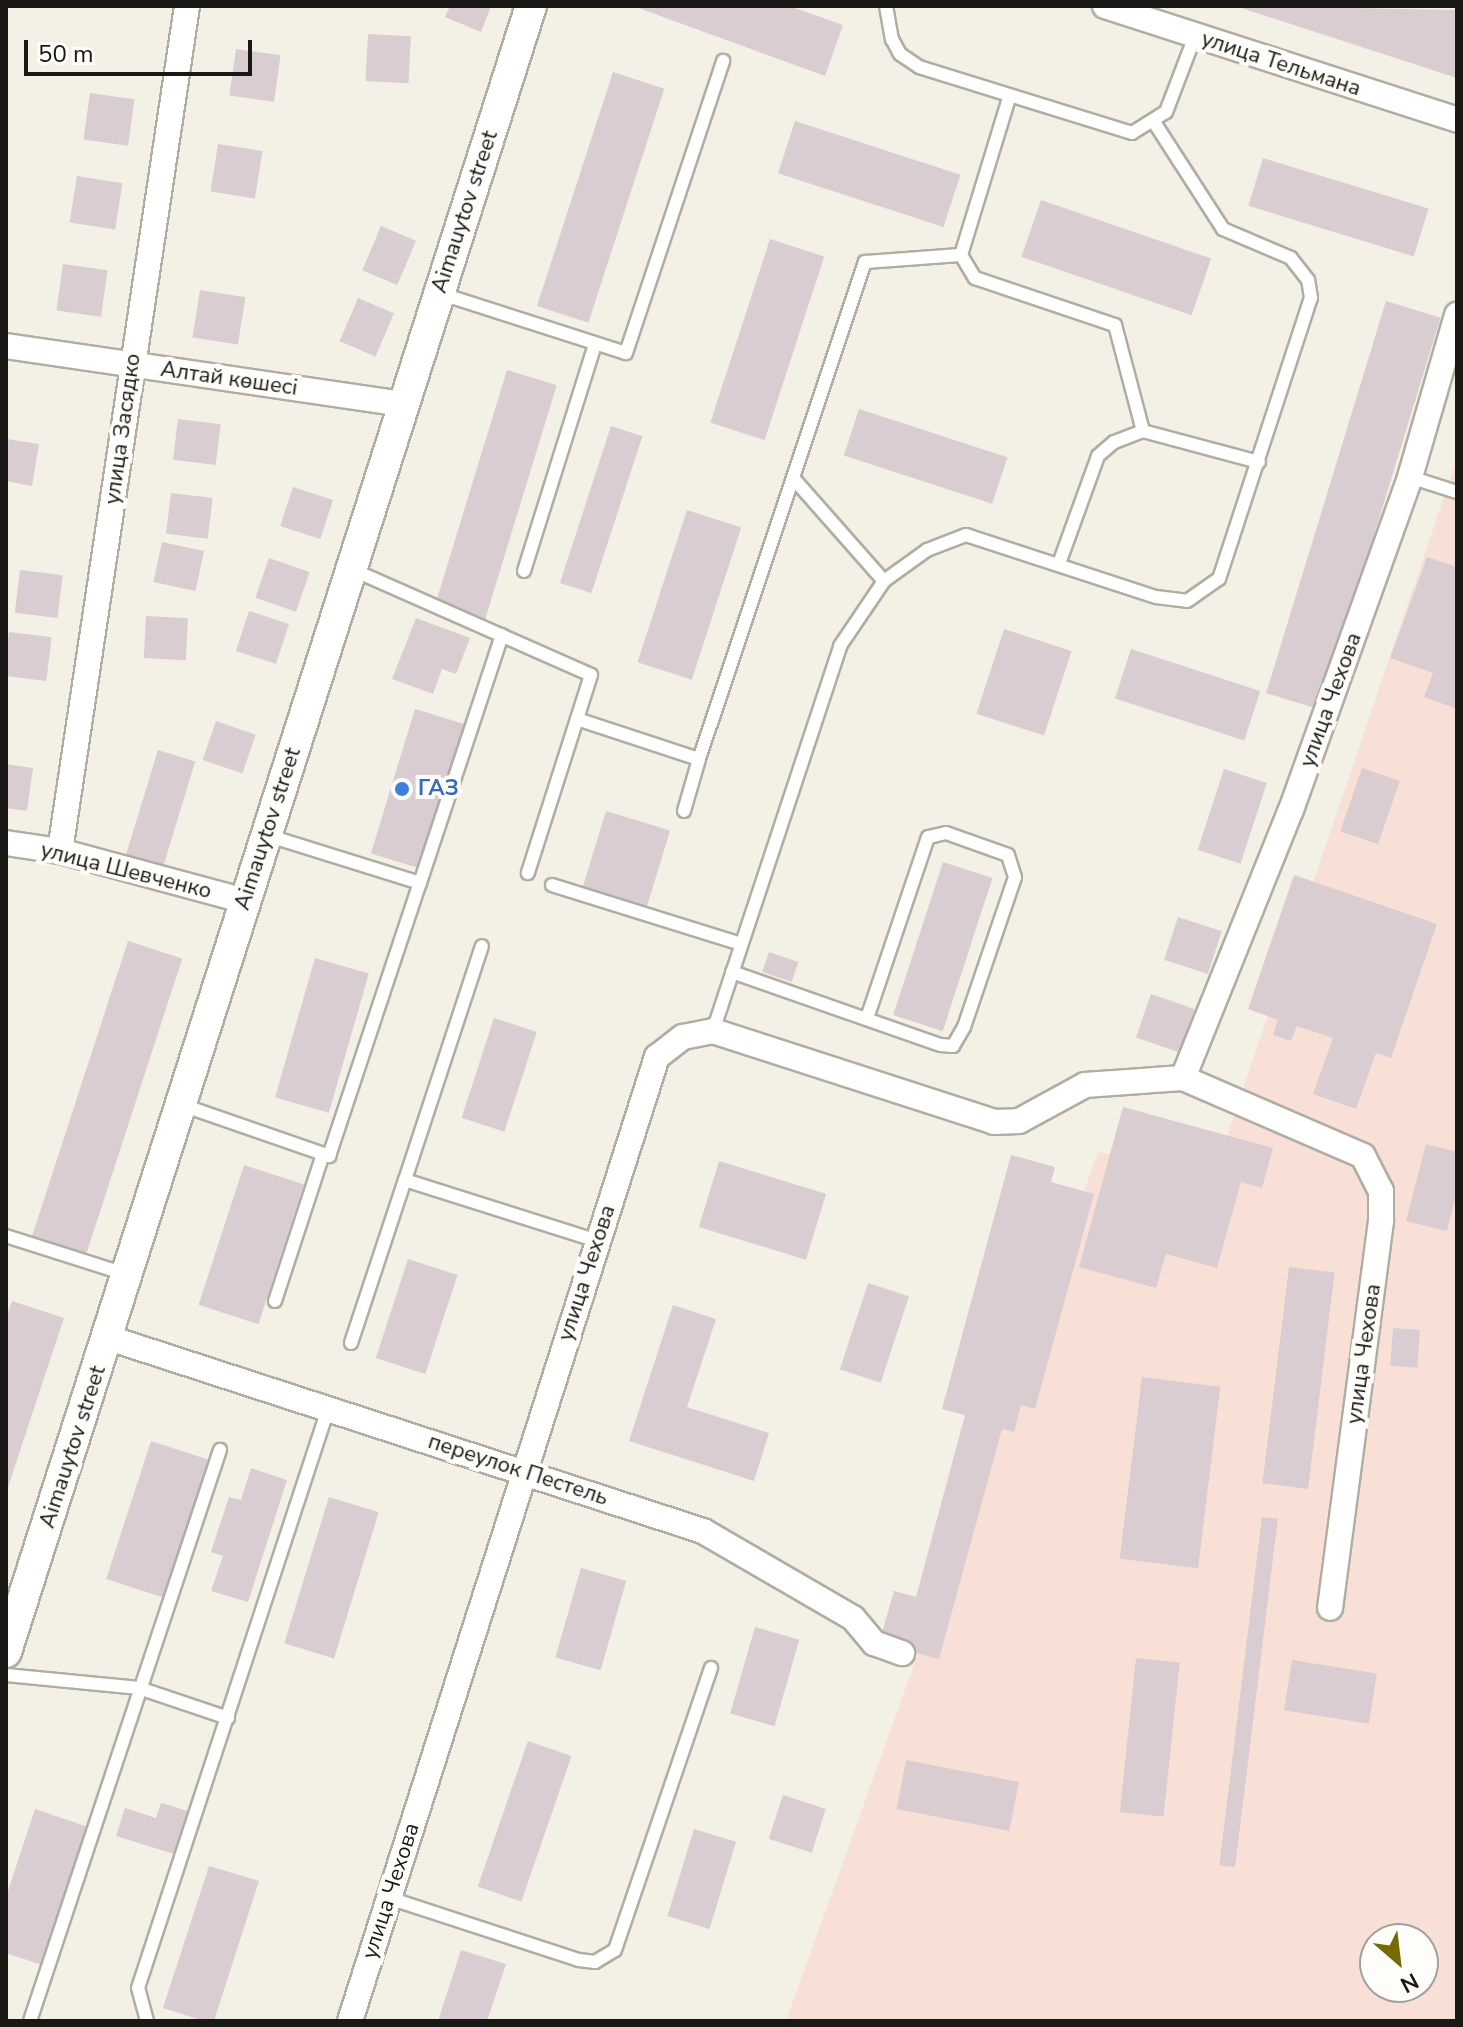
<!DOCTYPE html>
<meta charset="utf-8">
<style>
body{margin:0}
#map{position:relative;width:1463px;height:2027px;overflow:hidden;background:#f3f0e5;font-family:"Nunito Sans",sans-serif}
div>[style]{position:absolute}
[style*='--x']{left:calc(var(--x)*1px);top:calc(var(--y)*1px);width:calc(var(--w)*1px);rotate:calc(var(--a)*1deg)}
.industrial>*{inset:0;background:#f9e0d7}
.building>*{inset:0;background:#d9cdd1;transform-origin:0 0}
.roads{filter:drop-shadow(2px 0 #b0ada3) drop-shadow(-2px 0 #b0ada3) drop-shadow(0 2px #b0ada3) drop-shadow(0 -2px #b0ada3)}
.service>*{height:12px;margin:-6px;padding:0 6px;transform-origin:6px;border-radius:6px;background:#fff}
.minor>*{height:24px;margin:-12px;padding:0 12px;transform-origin:12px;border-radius:12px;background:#fff}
.tertiary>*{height:30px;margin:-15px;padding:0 15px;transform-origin:15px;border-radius:15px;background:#fff}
.dots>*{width:22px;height:22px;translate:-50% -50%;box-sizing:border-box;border:4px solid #fffdf9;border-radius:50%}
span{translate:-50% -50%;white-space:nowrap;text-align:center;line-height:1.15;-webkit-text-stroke:8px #fffdf9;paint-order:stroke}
.street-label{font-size:22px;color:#191814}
.shop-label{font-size:22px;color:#366cbe;font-weight:700}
.left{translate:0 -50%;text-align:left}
.frame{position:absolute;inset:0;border:8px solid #191814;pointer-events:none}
.north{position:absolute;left:1359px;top:1923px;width:80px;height:80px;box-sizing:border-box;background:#fffdf9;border:2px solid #a3a19d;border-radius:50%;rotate:152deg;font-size:22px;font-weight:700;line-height:32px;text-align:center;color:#191814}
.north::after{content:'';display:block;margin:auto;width:28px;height:36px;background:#776a00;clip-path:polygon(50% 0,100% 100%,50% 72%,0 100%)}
.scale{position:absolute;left:24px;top:40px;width:228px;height:36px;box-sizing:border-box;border:4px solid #191814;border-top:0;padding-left:10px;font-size:24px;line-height:28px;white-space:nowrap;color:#191814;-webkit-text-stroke:6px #fffdf9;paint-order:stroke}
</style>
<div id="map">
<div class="industrial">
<i style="clip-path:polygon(evenodd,1457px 459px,1457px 2021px,786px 2021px,1098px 1152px,1215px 1171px,1457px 459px,1375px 1939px,1423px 1939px,1423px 1987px,1375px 1987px,1375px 1939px)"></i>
</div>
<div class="building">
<i style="clip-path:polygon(450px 6px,491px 6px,481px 32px,445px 17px)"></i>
<i style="clip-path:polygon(633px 6px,789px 6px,843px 25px,825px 76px)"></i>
<i style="clip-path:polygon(1238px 6px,1457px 10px,1457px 78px,1238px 7px)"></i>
<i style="left:368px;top:34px;width:43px;height:47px;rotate:3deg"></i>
<i style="left:236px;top:49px;width:45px;height:47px;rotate:8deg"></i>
<i style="left:613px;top:72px;width:54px;height:246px;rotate:18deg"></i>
<i style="left:90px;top:93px;width:45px;height:47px;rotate:8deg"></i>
<i style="left:795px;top:121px;width:174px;height:55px;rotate:18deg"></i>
<i style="left:218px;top:144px;width:45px;height:48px;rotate:9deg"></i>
<i style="left:1263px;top:158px;width:173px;height:50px;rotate:17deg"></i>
<i style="left:77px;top:176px;width:46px;height:47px;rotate:9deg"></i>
<i style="left:1041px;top:200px;width:180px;height:60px;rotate:19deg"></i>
<i style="left:381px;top:226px;width:38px;height:48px;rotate:23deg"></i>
<i style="left:770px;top:239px;width:57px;height:193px;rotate:18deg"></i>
<i style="left:63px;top:264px;width:45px;height:47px;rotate:8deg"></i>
<i style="left:200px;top:290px;width:46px;height:48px;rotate:9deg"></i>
<i style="left:358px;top:298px;width:39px;height:47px;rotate:23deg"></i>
<i style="left:1386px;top:301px;width:57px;height:410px;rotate:17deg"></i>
<i style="left:507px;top:370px;width:52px;height:245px;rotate:17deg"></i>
<i style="left:859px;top:409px;width:156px;height:49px;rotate:18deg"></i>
<i style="left:178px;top:419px;width:43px;height:41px;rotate:7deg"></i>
<i style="left:611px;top:426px;width:33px;height:165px;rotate:18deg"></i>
<i style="clip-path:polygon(6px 439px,39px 444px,32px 486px,6px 481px)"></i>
<i style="left:293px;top:487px;width:42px;height:41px;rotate:18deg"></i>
<i style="left:171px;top:493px;width:42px;height:41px;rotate:7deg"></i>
<i style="left:687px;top:510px;width:57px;height:160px;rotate:18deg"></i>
<i style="left:162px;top:542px;width:43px;height:41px;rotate:12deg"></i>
<i style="clip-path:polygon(1427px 557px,1457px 567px,1457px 709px,1424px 697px,1433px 673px,1390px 658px)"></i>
<i style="left:269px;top:558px;width:43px;height:42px;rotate:19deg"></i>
<i style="left:20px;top:570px;width:43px;height:43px;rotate:7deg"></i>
<i style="left:249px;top:611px;width:42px;height:42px;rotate:18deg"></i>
<i style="left:146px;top:616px;width:42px;height:42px;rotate:3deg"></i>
<i style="clip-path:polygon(416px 618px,470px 638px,456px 674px,442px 669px,433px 694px,392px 679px)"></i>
<i style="left:1004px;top:629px;width:71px;height:89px;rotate:18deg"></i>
<i style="left:9px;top:632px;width:43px;height:44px;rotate:7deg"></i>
<i style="left:1131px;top:649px;width:136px;height:52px;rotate:18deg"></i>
<i style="left:415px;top:709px;width:55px;height:151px;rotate:17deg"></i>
<i style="left:216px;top:721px;width:42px;height:41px;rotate:19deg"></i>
<i style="left:158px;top:750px;width:39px;height:112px;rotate:17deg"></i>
<i style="clip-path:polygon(6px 764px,33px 768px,27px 811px,6px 808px)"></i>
<i style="left:1362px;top:768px;width:40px;height:67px;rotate:19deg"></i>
<i style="left:1224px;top:769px;width:45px;height:85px;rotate:18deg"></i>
<i style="left:606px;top:811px;width:67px;height:82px;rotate:17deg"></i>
<i style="left:943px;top:862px;width:52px;height:161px;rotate:18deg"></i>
<i style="clip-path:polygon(1294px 875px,1437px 924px,1391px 1058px,1376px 1053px,1356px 1109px,1313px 1094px,1333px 1038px,1297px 1026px,1291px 1041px,1273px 1035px,1278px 1020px,1248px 1009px)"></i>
<i style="left:1178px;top:917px;width:46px;height:45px;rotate:18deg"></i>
<i style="left:128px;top:941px;width:57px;height:310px;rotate:18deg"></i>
<i style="left:769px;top:952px;width:31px;height:21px;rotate:19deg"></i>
<i style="left:315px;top:958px;width:56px;height:145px;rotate:16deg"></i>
<i style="left:1151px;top:994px;width:46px;height:46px;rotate:19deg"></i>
<i style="left:494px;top:1018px;width:45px;height:105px;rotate:18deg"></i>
<i style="clip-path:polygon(1123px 1107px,1273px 1148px,1262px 1188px,1241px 1182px,1217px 1268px,1166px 1254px,1156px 1288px,1079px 1267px)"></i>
<i style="clip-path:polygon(1426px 1144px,1457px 1152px,1457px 1192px,1447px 1231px,1406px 1221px)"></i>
<i style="clip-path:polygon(1011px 1155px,1055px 1167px,1051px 1182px,1094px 1194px,1035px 1409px,1021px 1405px,1014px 1432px,1002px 1429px,939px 1659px,879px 1643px,894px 1591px,916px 1597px,965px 1415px,942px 1409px)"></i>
<i style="left:719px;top:1161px;width:112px;height:69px;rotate:17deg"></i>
<i style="left:244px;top:1165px;width:63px;height:147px;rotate:18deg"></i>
<i style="left:408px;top:1259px;width:52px;height:104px;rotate:18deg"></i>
<i style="left:1289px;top:1267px;width:46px;height:218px;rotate:7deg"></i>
<i style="left:868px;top:1283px;width:43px;height:91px;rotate:18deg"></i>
<i style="clip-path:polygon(12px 1301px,64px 1318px,7px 1490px,6px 1318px)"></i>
<i style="clip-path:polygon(673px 1305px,716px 1319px,687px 1407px,769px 1433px,754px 1481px,629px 1441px)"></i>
<i style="left:1393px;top:1328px;width:27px;height:38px;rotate:4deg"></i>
<i style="left:1142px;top:1377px;width:79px;height:183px;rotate:7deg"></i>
<i style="left:151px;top:1441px;width:64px;height:145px;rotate:18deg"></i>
<i style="clip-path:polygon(251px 1468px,287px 1480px,248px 1602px,211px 1591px,223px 1556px,211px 1552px,229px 1497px,241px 1500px)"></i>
<i style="left:329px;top:1497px;width:52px;height:153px;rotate:17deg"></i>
<i style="left:1262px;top:1517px;width:16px;height:351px;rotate:7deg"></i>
<i style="left:581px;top:1568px;width:47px;height:93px;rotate:16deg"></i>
<i style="left:755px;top:1627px;width:46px;height:90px;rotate:16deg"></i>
<i style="left:1136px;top:1658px;width:44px;height:155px;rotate:6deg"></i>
<i style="left:1292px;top:1660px;width:86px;height:51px;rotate:9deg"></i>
<i style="left:528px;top:1741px;width:46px;height:154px;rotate:19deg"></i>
<i style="left:906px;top:1760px;width:115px;height:50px;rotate:11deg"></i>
<i style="left:783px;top:1795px;width:45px;height:46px;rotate:18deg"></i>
<i style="clip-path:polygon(161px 1803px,188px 1811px,174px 1854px,116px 1836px,125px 1808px,156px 1818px)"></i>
<i style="clip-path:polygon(35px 1809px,91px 1828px,45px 1966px,6px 1953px,6px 1897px)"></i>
<i style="left:694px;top:1829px;width:44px;height:91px;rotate:17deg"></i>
<i style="clip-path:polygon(209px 1866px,259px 1881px,214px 2021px,204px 2021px,163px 2008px)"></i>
<i style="clip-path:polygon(461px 1950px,506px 1964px,487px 2021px,438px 2021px)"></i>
</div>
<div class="roads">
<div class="service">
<i style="--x:886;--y:6;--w:34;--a:80"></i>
<i style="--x:892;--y:39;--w:17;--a:62"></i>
<i style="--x:900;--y:54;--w:23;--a:34"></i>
<i style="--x:919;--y:67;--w:223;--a:17.2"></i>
<i style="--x:1132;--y:133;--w:40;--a:-32"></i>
<i style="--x:1166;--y:112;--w:81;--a:-69.1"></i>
<i style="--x:961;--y:255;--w:27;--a:59"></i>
<i style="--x:975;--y:278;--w:148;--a:18.6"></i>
<i style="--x:1115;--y:325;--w:110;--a:75.2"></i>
<i style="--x:1143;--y:431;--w:31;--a:159"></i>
<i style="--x:1114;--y:442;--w:21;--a:139"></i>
<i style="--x:1098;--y:456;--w:115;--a:109.9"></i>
<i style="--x:439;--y:293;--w:196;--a:17.8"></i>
<i style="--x:626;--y:353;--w:308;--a:-71.6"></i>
<i style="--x:1143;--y:431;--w:120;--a:15"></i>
<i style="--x:1410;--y:477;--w:49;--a:17.7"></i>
<i style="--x:794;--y:479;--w:136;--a:48.6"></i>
<i style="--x:351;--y:569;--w:262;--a:23.8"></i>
<i style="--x:591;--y:675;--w:208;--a:107.7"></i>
<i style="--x:524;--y:571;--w:238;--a:-72.6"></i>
<i style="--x:577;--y:719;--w:128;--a:18.2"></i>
<i style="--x:699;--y:759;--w:54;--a:106.1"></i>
<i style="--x:699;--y:759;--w:524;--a:-71.53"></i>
<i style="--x:865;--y:262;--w:96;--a:-4.2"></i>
<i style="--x:961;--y:255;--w:164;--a:-73"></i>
<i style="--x:420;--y:883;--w:261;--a:-71.7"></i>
<i style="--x:552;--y:885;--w:198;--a:17.3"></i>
<i style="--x:732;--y:972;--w:221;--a:19.3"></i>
<i style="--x:941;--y:1045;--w:12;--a:5"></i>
<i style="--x:953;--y:1046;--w:22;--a:-60"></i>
<i style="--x:964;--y:1027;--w:158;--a:-71.2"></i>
<i style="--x:1015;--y:877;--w:23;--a:-108"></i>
<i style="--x:1008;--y:855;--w:66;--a:-160.5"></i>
<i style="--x:946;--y:833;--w:18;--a:167"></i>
<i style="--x:928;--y:837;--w:191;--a:108.6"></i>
<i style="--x:713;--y:1031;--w:405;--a:-71.7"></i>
<i style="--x:840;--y:646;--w:78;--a:-55.9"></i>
<i style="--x:884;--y:581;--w:53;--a:-35.8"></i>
<i style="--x:927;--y:550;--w:42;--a:-21"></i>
<i style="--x:966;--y:535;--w:200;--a:18.1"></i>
<i style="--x:1156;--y:597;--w:31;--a:7"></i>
<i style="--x:1187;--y:601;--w:39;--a:-35"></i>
<i style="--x:1219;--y:579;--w:296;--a:-71.9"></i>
<i style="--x:1311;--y:298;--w:18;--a:-99"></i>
<i style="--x:1308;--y:280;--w:28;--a:-128"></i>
<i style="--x:1291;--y:258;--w:74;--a:-156.9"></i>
<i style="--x:1223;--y:229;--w:127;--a:-122.8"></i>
<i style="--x:182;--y:1105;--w:156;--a:19.1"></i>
<i style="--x:329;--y:1156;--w:288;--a:-71.6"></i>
<i style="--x:420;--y:883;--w:161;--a:-162.7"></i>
<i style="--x:405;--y:1180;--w:246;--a:-71.8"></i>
<i style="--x:6;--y:1236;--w:125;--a:17.7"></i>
<i style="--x:275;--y:1301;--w:155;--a:-71.9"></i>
<i style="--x:351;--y:1343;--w:172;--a:-71.7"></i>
<i style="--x:405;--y:1180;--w:201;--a:17.6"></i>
<i style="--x:6;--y:1675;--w:134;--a:5.6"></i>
<i style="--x:139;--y:1688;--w:94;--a:18.6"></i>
<i style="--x:389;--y:1898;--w:200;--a:18.1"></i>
<i style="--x:579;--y:1960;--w:16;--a:7"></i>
<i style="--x:595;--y:1962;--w:23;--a:-31"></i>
<i style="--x:615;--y:1950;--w:298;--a:-71.2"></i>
<i style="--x:30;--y:2021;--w:602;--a:-71.6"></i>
<i style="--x:147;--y:2021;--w:34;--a:-105"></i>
<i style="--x:138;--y:1988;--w:609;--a:-71.83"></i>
</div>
<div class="minor">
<i style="--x:1105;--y:6;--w:370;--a:17.9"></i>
<i style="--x:6;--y:346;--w:402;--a:8.3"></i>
<i style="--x:6;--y:843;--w:55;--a:8.4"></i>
<i style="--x:60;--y:851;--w:192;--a:15.1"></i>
<i style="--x:60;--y:851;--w:854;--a:-81.45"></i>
<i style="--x:1183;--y:1078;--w:289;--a:-68.1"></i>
<i style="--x:1291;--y:810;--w:354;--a:-70.3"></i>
<i style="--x:1410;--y:477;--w:169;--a:-73.8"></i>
<i style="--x:109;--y:1338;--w:625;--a:18"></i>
<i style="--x:703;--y:1531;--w:173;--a:30.1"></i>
<i style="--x:853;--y:1618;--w:33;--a:50"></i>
<i style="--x:874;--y:1643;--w:30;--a:20"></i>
<i style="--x:350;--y:2021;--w:1012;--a:-72.34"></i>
<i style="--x:657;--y:1057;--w:33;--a:-38"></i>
<i style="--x:683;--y:1037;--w:31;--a:-11"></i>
<i style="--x:713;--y:1031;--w:295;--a:17.9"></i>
<i style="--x:994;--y:1122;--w:25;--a:-2"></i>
<i style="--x:1019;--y:1121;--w:75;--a:-28.6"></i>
<i style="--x:1085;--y:1085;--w:98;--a:-4.1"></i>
<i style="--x:1183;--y:1078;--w:196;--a:23.4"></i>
<i style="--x:1363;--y:1156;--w:39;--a:63"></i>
<i style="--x:1381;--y:1191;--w:30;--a:90"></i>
<i style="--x:1381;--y:1221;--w:390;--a:97.5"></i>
</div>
<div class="tertiary">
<i style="--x:6;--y:1652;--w:1728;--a:-72.31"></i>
</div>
</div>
<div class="dots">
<i style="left:402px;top:789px;background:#3f7fe0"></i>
</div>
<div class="street-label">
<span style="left:1281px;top:64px;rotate:18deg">улица Тельмана</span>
<span style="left:465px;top:212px;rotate:-72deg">Aimauytov street</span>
<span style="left:229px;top:379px;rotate:8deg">Алтай көшесі</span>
<span style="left:123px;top:429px;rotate:-82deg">улица Засядко</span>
<span style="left:1331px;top:700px;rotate:-70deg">улица Чехова</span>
<span style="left:268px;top:829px;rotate:-72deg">Aimauytov street</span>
<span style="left:126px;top:871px;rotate:14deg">улица Шевченко</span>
<span style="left:587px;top:1273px;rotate:-72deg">улица Чехова</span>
<span style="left:1364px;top:1354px;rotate:-82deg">улица Чехова</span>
<span style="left:73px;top:1447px;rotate:-72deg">Aimauytov street</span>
<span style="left:518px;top:1470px;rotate:18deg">переулок Пестель</span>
<span style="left:391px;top:1891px;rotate:-72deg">улица Чехова</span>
</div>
<div class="shop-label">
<span class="left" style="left:418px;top:789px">ГАЗ</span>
</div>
<div class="frame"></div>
<div class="north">N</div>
<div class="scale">50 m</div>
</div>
